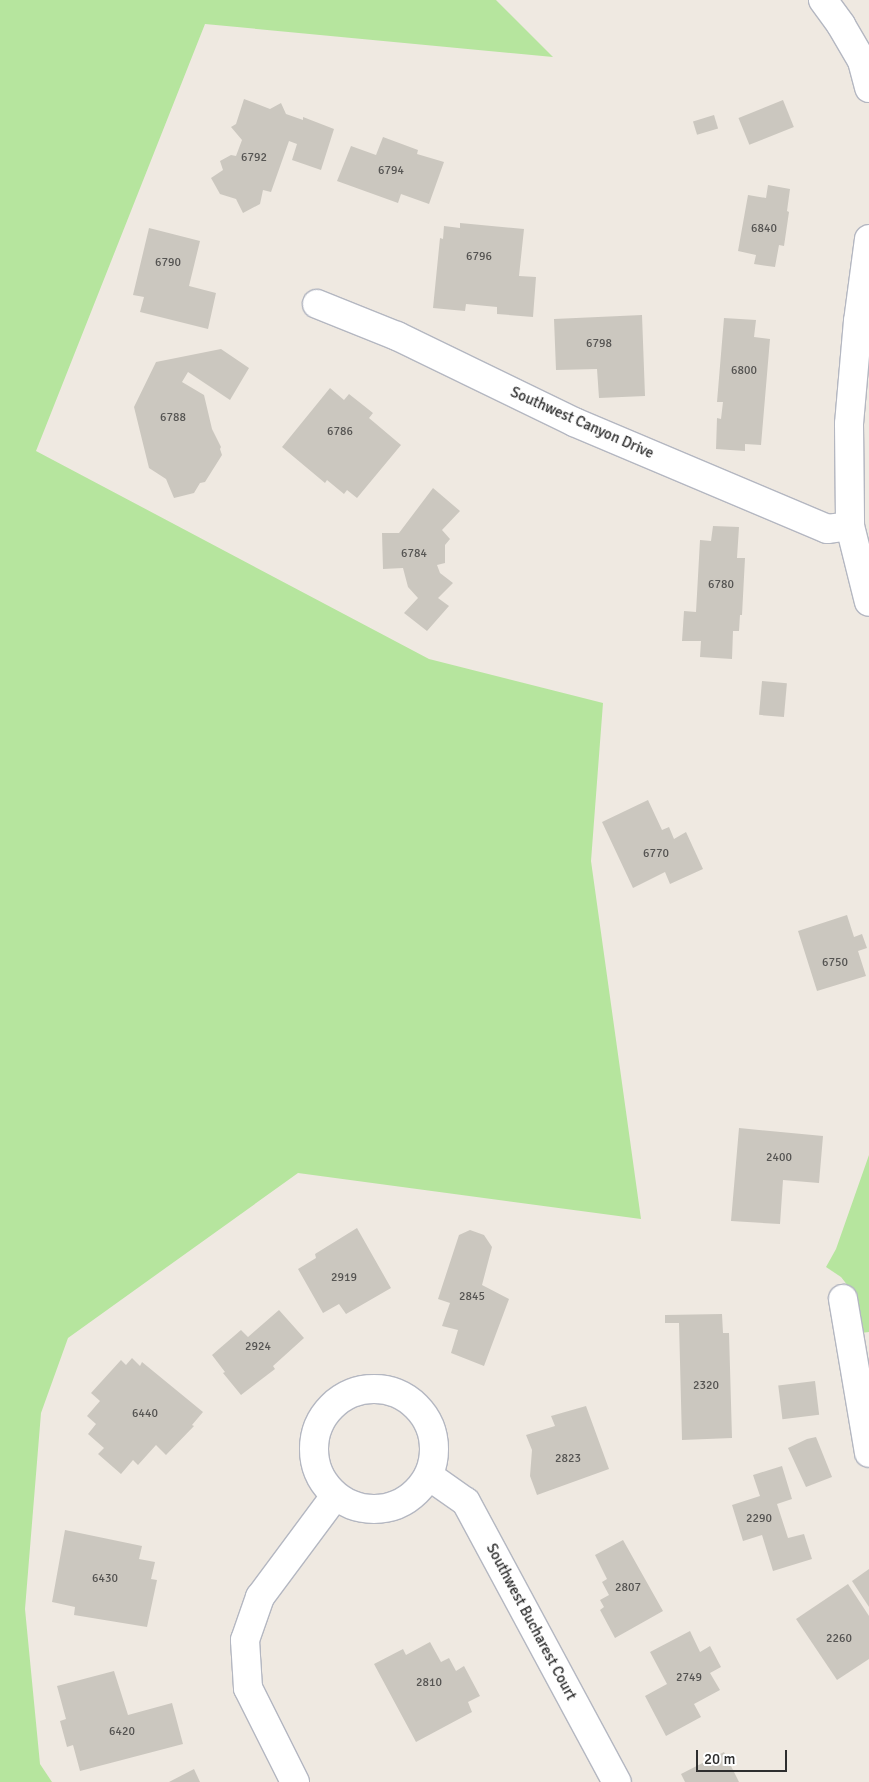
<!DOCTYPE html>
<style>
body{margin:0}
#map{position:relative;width:869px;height:1782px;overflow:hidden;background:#efe9e1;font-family:Signika,sans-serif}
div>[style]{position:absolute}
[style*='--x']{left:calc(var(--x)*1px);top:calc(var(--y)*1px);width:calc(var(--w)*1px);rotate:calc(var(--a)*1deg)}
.green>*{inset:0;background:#b6e59e}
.building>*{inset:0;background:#cbc7bf;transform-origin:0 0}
.roads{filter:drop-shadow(1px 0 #b4b7c1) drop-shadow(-1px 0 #b4b7c1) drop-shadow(0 1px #b4b7c1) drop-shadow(0 -1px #b4b7c1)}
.minor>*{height:28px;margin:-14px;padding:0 14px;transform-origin:14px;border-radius:14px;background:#fff}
.minor>.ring{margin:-14px;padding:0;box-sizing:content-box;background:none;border:28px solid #fff;border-radius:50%}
span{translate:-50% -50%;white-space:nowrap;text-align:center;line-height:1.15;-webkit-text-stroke:5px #fff;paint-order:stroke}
.number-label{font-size:12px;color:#555452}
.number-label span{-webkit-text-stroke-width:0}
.street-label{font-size:15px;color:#2e2e2e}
.scale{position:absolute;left:696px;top:1750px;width:91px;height:22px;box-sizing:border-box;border:2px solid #2e2e2e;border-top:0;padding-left:6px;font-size:15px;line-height:18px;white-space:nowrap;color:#2e2e2e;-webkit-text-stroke:4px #fff;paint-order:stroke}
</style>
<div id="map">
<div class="green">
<i style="clip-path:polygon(0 0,496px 0,553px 57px,205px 24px,36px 451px,429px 659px,603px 703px,591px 861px,641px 1219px,298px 1173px,68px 1338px,41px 1413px,25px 1609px,40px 1764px,52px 1782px,0 1782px)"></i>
<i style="clip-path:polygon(869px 1155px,869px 1332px,861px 1333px,852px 1291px,841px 1277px,826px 1267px,836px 1249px)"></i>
</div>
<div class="building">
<i style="clip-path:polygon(244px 99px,270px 109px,281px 103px,286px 114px,303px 120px,303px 117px,334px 129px,321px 170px,292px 160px,297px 144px,289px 141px,271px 192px,263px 190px,260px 204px,243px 213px,236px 199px,220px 194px,211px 178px,223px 170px,220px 161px,231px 155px,236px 156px,242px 140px,231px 127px,236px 124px)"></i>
<i style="left:783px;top:100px;width:29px;height:48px;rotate:68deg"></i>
<i style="left:714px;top:115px;width:14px;height:22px;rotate:73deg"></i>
<i style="clip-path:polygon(383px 137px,418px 150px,417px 154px,444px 162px,429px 204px,401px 194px,398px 203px,337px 181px,351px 146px,376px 155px)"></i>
<i style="clip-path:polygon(768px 185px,790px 189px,787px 211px,789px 212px,784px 246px,779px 245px,775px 267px,754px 264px,756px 255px,738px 251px,748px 195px,766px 198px)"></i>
<i style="clip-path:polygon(460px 223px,524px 229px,519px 276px,536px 277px,533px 317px,497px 314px,497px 307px,466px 304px,465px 311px,433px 308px,440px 238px,443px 239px,444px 226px,460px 228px)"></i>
<i style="clip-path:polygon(149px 228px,200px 241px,189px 286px,216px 293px,208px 329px,140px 312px,144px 297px,133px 295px)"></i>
<i style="clip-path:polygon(642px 315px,645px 396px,599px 398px,597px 369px,556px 370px,554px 319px)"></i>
<i style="clip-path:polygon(724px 318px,756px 320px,754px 337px,770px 339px,761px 445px,745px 444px,745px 451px,716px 449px,717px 418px,721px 419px,723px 402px,717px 402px)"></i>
<i style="clip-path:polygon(221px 349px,249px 368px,230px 400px,188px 372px,182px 382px,204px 395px,212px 429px,221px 447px,220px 449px,222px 455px,205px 482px,200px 483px,194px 493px,174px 498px,166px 479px,149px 468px,134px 407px,156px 362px)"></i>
<i style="clip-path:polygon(330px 388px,344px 400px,349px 394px,373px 413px,369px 418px,401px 445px,357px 498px,347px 490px,344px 494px,327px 480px,325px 483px,282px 447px)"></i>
<i style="clip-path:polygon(433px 488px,460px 511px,442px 530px,450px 539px,445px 545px,445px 563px,437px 565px,440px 573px,453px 583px,438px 598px,449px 606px,427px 631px,404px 613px,418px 598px,408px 587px,403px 568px,383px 569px,382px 533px,399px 533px)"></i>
<i style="clip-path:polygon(713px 526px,739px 527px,737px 558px,745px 558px,742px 615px,740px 615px,739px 631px,733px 631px,732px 659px,700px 657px,701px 641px,682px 641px,684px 611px,696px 612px,700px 540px,711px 541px)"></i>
<i style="left:762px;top:681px;width:25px;height:34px;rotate:5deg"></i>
<i style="clip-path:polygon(648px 800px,662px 830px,669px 827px,674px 839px,686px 832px,703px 869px,670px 884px,665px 872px,633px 888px,602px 822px)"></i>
<i style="clip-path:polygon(847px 915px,854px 937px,862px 934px,867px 948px,858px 951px,866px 976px,817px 991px,798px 931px)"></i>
<i style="clip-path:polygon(739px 1128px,823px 1136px,819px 1183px,783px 1180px,780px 1224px,731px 1221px)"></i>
<i style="clip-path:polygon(357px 1228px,391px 1288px,346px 1314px,339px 1304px,323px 1313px,298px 1269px,316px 1258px,315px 1254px)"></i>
<i style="clip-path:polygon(470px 1230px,484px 1235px,492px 1247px,482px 1285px,509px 1299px,484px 1366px,451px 1353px,458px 1330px,442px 1326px,450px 1303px,438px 1299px,459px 1235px)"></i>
<i style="clip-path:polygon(279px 1310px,304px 1338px,273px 1366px,275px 1369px,241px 1395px,223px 1373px,225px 1372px,212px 1355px,241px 1330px,248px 1337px)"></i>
<i style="clip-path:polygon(722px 1314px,723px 1333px,729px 1333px,732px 1438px,682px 1440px,679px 1323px,665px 1323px,665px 1315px)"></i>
<i style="clip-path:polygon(132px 1358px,140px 1366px,142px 1362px,203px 1412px,192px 1425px,194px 1426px,166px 1455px,156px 1445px,138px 1465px,133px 1460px,121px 1474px,98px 1454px,104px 1448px,88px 1434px,96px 1424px,87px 1416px,100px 1401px,91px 1393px,121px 1360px,126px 1365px)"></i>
<i style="left:815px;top:1381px;width:34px;height:37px;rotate:83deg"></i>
<i style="clip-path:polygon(586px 1406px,609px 1469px,537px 1495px,530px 1476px,532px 1450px,526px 1435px,555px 1426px,551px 1416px)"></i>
<i style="clip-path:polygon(816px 1437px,832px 1477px,806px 1487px,788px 1448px,807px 1439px)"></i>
<i style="clip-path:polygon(782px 1466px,792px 1499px,777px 1504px,788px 1538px,804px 1534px,812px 1559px,773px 1571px,762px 1535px,743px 1541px,732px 1505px,760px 1496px,753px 1475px)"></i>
<i style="clip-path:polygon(65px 1530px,142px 1546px,139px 1559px,155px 1562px,151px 1579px,157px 1580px,147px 1627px,74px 1615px,75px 1607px,52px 1602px)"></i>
<i style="clip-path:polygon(623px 1540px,663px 1611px,615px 1638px,600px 1610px,604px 1607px,600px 1600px,609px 1595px,602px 1582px,607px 1579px,595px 1555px)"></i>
<i style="clip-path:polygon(869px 1569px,869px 1607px,852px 1581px)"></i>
<i style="clip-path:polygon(848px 1584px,869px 1616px,869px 1659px,837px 1680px,796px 1619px)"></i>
<i style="clip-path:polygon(690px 1631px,700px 1652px,710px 1646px,721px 1667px,710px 1673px,720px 1690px,694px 1704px,701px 1717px,666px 1736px,645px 1696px,667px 1684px,650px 1652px)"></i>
<i style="clip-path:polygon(430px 1642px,441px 1662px,449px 1658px,456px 1671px,464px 1666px,480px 1696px,468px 1702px,472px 1712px,416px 1742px,374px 1664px,403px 1649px,406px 1655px)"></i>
<i style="clip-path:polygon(114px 1671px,128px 1715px,172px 1703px,183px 1744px,80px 1771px,73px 1745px,67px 1747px,60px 1721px,66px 1719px,57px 1686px)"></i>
<i style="clip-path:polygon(724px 1752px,739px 1782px,685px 1782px,681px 1774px)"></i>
<i style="clip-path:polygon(194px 1769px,200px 1782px,169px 1782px)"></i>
</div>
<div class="roads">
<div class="minor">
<i style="--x:823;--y:0;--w:31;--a:54"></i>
<i style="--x:841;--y:25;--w:42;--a:59.7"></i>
<i style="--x:862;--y:61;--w:28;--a:75"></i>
<i style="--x:869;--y:239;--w:83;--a:97.6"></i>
<i style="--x:858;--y:321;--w:103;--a:95"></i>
<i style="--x:849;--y:424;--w:102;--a:89.4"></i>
<i style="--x:850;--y:526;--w:78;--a:76"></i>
<i style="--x:317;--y:304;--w:86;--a:21.8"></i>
<i style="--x:397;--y:336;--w:197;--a:25.9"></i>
<i style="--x:574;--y:422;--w:275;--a:22.9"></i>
<i style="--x:827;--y:529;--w:23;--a:-7"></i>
<i style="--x:843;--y:1299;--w:156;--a:80.4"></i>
<i class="ring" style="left:314px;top:1389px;width:92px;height:92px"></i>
<i style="--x:429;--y:1476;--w:45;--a:35.1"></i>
<i style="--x:466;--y:1502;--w:318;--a:61.7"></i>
<i style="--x:295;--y:1782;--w:105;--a:-116.6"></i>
<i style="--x:248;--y:1688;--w:48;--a:-93.6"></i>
<i style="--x:245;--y:1640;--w:46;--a:-70.8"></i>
<i style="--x:260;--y:1597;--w:126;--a:-53.4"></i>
</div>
</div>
<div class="number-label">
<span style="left:254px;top:158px">6792</span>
<span style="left:391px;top:171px">6794</span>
<span style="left:764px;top:229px">6840</span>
<span style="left:479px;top:257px">6796</span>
<span style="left:168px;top:263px">6790</span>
<span style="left:599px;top:344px">6798</span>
<span style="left:744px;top:371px">6800</span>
<span style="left:173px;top:418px">6788</span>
<span style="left:340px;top:432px">6786</span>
<span style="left:414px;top:554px">6784</span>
<span style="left:721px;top:585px">6780</span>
<span style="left:656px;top:854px">6770</span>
<span style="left:835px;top:963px">6750</span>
<span style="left:779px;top:1158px">2400</span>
<span style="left:344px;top:1278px">2919</span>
<span style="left:472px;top:1297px">2845</span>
<span style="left:258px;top:1347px">2924</span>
<span style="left:706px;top:1386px">2320</span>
<span style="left:145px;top:1414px">6440</span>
<span style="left:568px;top:1459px">2823</span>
<span style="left:759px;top:1519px">2290</span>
<span style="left:105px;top:1579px">6430</span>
<span style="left:628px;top:1588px">2807</span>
<span style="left:839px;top:1639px">2260</span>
<span style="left:689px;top:1678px">2749</span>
<span style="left:429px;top:1683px">2810</span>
<span style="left:122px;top:1732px">6420</span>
</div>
<div class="street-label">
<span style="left:582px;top:423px;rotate:24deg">Southwest Canyon Drive</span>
<span style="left:531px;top:1622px;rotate:62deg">Southwest Bucharest Court</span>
</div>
<div class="scale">20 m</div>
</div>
